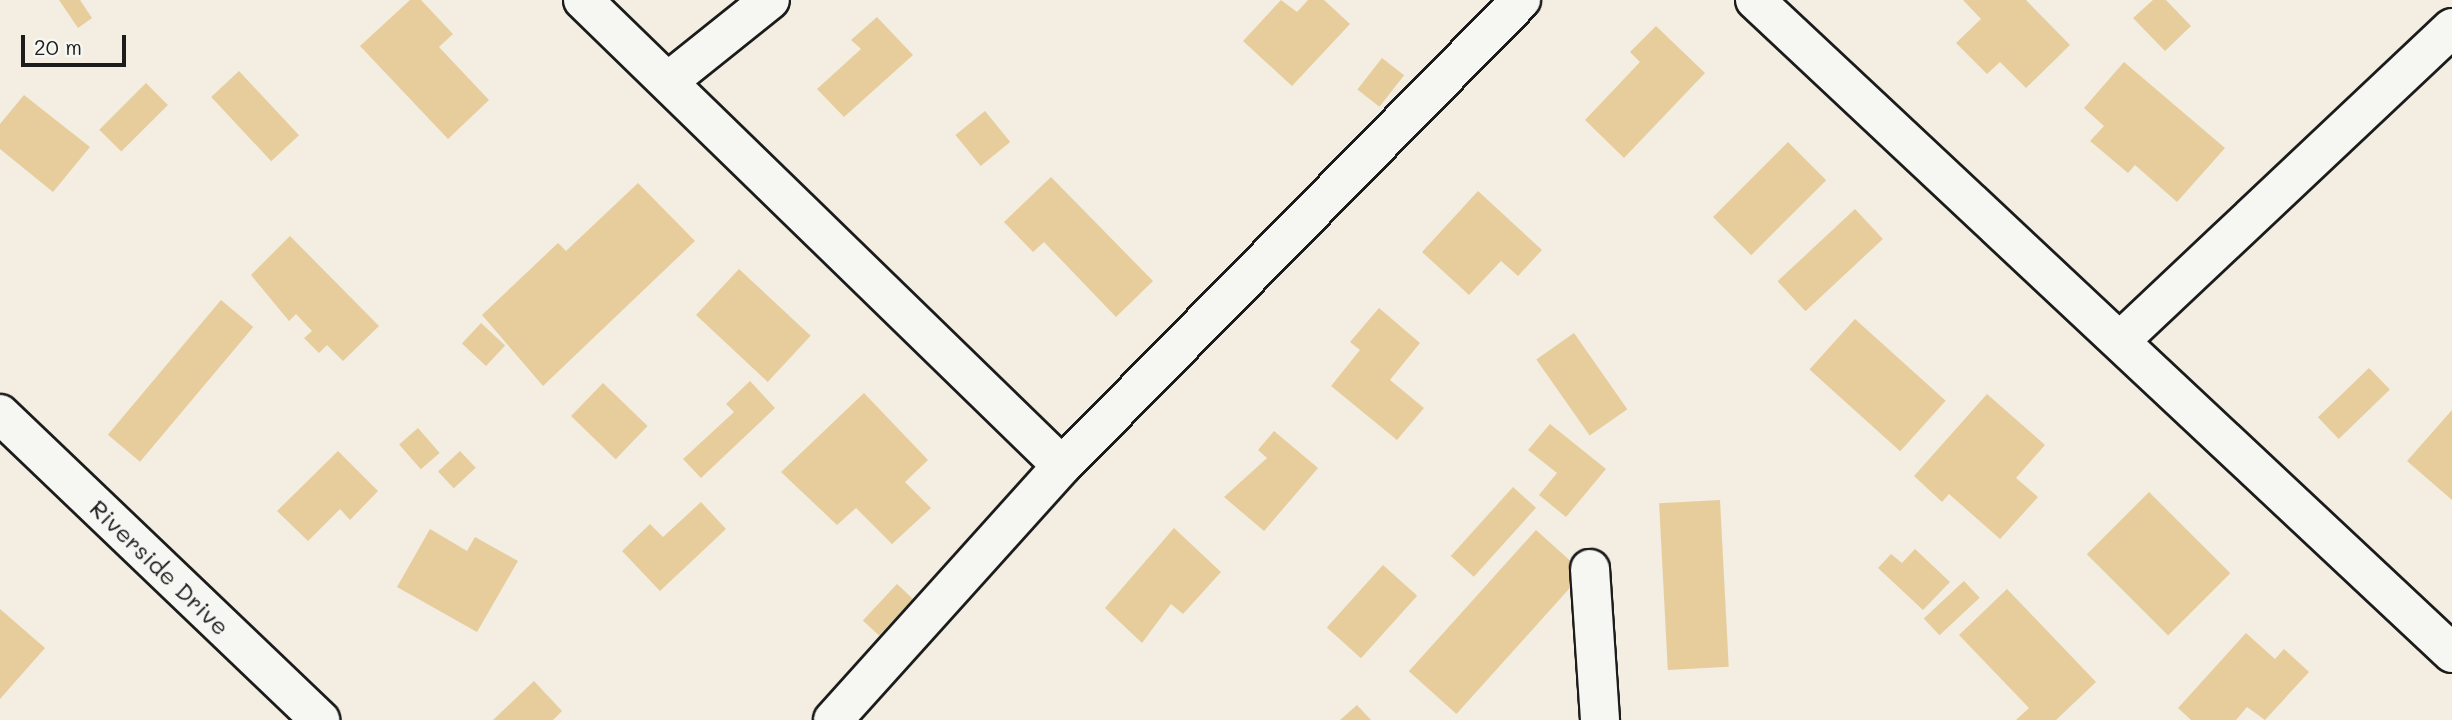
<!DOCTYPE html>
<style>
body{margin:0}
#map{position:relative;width:2452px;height:720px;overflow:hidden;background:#f3eee1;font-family:Mali,sans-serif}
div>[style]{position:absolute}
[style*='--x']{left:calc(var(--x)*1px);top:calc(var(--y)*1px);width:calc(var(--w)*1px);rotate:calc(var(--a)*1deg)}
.building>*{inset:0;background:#e7cd9c;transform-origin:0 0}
.roads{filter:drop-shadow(2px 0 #1c1c1c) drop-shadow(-2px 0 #1c1c1c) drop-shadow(0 2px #1c1c1c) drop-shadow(0 -2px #1c1c1c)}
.street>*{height:38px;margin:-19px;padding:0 19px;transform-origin:19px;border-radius:19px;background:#f6f6f2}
span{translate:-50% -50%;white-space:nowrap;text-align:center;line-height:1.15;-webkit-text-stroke:6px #f6f6f2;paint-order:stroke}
.street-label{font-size:24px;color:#1c1c1c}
.scale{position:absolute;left:21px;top:35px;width:105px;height:32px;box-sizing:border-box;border:4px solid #1c1c1c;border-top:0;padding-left:9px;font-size:21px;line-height:24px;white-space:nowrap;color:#1c1c1c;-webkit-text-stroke:5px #f6f6f2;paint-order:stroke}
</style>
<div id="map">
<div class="building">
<i style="clip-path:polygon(59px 0,80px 0,92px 18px,78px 28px)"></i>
<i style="clip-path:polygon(410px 0,421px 0,453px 34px,439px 47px,489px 100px,448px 139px,360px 46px)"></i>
<i style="clip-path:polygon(1281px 0,1297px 12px,1308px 0,1324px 0,1350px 24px,1292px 86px,1243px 41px)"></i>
<i style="clip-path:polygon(1963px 0,2026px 0,2070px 45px,2026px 88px,2000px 62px,1987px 74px,1956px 43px,1981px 19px)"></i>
<i style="clip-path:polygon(2153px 0,2166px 0,2191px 26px,2165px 51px,2133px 18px)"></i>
<i style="clip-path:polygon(877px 17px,913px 55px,844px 117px,817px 89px,861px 49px,851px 40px)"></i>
<i style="clip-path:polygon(1656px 26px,1705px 73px,1624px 158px,1585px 120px,1640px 62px,1630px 52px)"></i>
<i style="left:1382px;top:58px;width:28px;height:40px;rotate:38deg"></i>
<i style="clip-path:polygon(2124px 62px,2225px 148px,2177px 202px,2135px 165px,2128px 173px,2090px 141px,2104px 126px,2084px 108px)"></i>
<i style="left:239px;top:71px;width:88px;height:38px;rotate:47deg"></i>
<i style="left:146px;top:83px;width:31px;height:66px;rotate:45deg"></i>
<i style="clip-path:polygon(24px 95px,90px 147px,53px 192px,0 149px,0 124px)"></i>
<i style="left:985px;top:111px;width:40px;height:38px;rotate:51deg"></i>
<i style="left:1788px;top:142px;width:54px;height:106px;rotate:45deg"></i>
<i style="clip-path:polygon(1051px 177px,1153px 281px,1116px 317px,1044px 242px,1033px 252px,1004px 222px)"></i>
<i style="clip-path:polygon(638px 183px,695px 241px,543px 386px,482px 315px,558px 243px,566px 251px)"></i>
<i style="clip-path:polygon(1478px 191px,1542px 250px,1518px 276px,1501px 261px,1469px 295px,1422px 252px)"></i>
<i style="left:1855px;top:209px;width:41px;height:106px;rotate:47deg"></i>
<i style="clip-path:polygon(290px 236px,379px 326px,343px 361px,327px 345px,319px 353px,304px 338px,312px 331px,296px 314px,289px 321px,251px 275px)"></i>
<i style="left:739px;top:269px;width:98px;height:63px;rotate:43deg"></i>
<i style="left:221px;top:300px;width:42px;height:176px;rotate:40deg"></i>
<i style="clip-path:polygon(1379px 308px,1420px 343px,1390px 380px,1424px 408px,1397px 440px,1331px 386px,1360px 350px,1350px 342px)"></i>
<i style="left:1855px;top:319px;width:122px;height:68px;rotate:42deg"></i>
<i style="left:481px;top:323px;width:33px;height:28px;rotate:43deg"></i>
<i style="left:1574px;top:333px;width:93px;height:46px;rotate:55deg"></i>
<i style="left:2369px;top:368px;width:30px;height:71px;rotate:46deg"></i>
<i style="clip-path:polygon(750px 381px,775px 408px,701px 478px,683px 459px,734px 412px,726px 404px)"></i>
<i style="left:603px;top:383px;width:62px;height:46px;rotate:44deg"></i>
<i style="clip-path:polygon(864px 393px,928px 460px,905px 482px,931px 508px,892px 544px,856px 508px,837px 525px,781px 472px)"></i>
<i style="clip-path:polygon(1987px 394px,2045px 445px,2016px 478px,2038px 497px,2000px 539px,1949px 494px,1942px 502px,1914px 476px)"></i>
<i style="clip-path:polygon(2452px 410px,2452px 500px,2407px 461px)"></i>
<i style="clip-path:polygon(1550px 424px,1606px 469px,1566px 517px,1539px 495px,1557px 473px,1528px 450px)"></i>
<i style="left:418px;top:428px;width:33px;height:25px;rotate:49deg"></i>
<i style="clip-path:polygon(1274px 431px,1318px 468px,1264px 531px,1224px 497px,1267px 458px,1258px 450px)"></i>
<i style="clip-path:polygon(338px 451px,378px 491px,350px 520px,340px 509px,308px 541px,277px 511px)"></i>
<i style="left:460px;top:451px;width:23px;height:30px;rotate:47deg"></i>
<i style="left:1513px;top:487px;width:31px;height:93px;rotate:42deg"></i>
<i style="left:2149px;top:492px;width:115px;height:88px;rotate:45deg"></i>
<i style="left:1720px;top:500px;width:167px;height:61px;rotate:87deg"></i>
<i style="clip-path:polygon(701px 502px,726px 529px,660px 591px,622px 551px,650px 524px,663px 537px)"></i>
<i style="clip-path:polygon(1174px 528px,1221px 572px,1183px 614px,1171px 604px,1142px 643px,1105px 608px)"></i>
<i style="clip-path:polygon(430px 529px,467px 551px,475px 537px,518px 561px,477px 632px,397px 587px)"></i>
<i style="left:1536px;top:530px;width:64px;height:190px;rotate:42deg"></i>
<i style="clip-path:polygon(1915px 549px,1950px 582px,1923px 610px,1878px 568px,1891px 554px,1902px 563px)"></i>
<i style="left:1383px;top:565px;width:46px;height:84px;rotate:42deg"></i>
<i style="left:1964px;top:581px;width:23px;height:55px;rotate:47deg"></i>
<i style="left:897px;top:584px;width:22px;height:50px;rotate:43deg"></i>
<i style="clip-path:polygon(2007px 589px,2096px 682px,2056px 720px,2016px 720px,2029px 708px,1959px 635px)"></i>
<i style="clip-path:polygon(0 609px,45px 648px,0 699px)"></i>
<i style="clip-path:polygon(2246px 633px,2275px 659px,2284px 649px,2309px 672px,2265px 720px,2247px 707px,2236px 720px,2191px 720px,2178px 708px)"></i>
<i style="clip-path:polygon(534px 681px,562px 711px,553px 720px,493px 720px)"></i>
<i style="clip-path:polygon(1357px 705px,1371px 720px,1340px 720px)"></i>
</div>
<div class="roads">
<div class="street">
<i style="--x:583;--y:0;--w:668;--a:44.21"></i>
<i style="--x:1755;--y:0;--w:955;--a:43.13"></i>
<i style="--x:670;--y:80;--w:128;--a:-38.7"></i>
<i style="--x:2121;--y:340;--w:455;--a:-43.3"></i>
<i style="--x:0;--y:414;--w:443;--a:43.7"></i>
<i style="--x:1590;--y:569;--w:151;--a:86.2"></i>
<i style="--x:833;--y:720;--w:342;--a:-48"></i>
<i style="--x:1062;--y:466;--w:654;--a:-45.43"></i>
</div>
</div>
<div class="street-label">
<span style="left:160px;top:567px;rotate:44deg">Riverside Drive</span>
</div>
<div class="scale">20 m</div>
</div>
